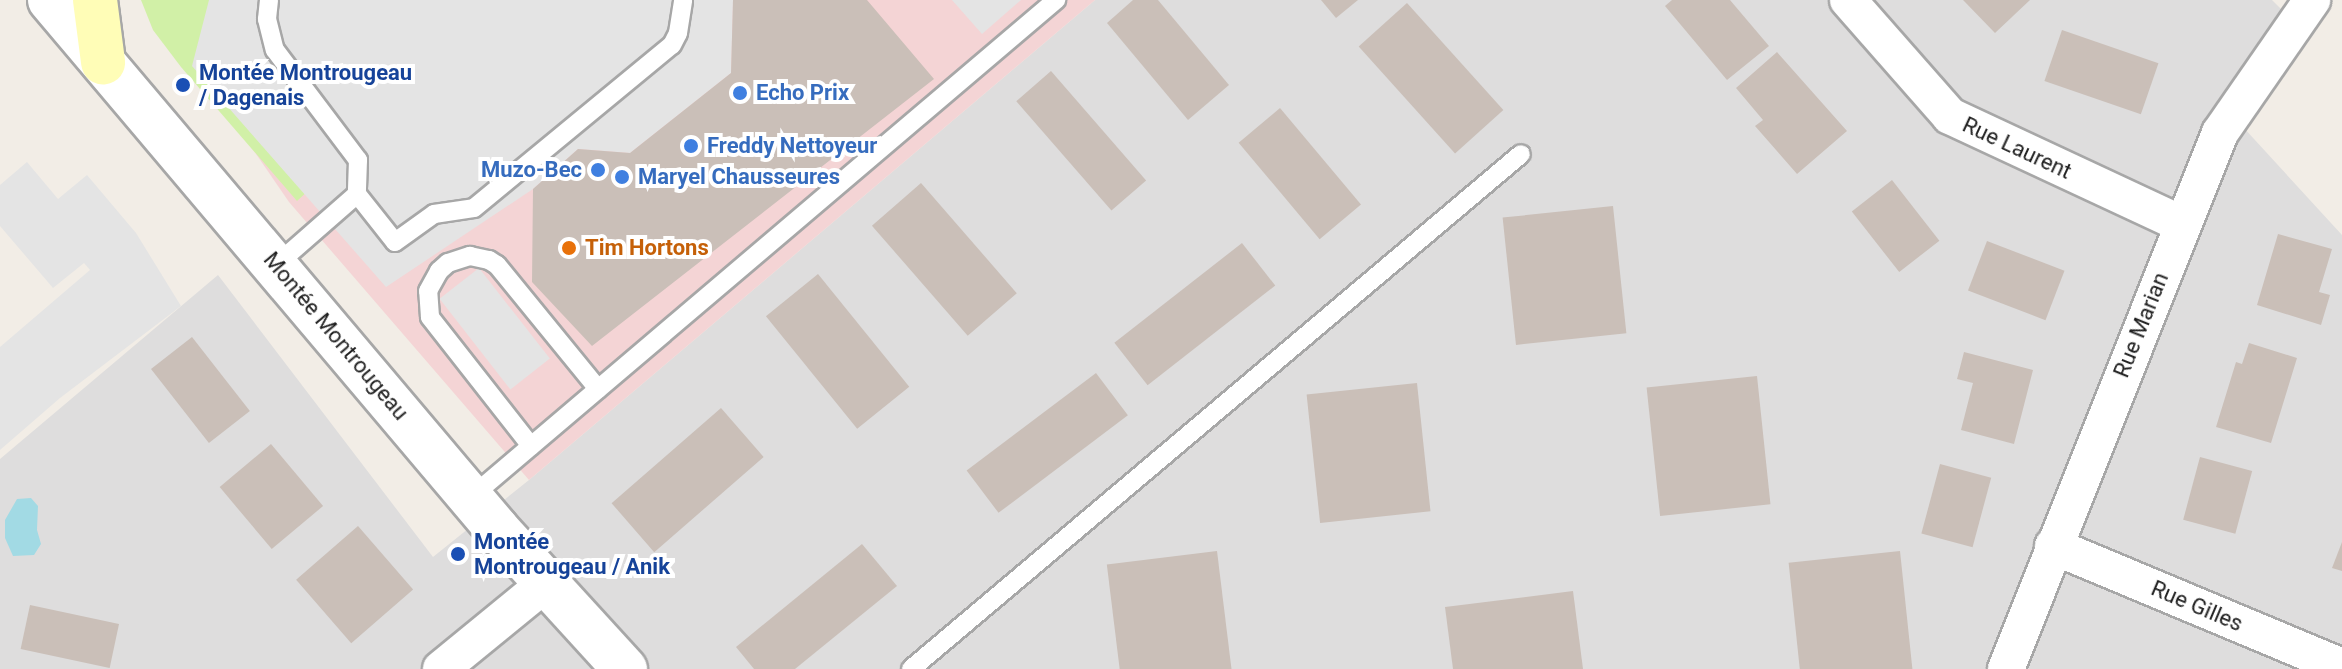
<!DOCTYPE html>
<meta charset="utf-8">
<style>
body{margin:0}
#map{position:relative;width:2342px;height:669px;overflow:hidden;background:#f2ede6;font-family:Roboto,sans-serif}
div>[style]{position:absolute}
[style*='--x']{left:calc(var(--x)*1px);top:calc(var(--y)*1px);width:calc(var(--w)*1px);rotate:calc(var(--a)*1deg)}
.residential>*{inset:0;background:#dedddd}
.commercial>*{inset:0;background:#f4d4d5}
.grass>*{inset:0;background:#d1f0a7}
.parking>*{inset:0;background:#e4e4e4;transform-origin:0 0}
.water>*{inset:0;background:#a2dae4}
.building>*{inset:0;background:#cabfb8;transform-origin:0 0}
.roads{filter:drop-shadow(2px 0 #a7a7a7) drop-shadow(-2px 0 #a7a7a7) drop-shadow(0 2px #a7a7a7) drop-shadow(0 -2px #a7a7a7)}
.service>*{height:18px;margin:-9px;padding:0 9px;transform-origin:9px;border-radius:9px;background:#fff}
.minor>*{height:36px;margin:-18px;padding:0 18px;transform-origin:18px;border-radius:18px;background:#fff}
.tertiary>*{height:44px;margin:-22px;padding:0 22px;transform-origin:22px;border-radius:22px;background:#fff}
.secondary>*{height:44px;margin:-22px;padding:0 22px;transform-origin:22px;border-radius:22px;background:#fffdb7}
.dots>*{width:22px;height:22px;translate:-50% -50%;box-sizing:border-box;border:4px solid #fff;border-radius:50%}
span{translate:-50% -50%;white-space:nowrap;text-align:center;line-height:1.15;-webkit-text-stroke:8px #fff;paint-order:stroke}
.transit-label{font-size:22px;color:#164399;font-weight:700}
.left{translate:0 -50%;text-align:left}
.shop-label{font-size:22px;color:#366cbe;font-weight:700}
.right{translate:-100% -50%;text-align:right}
.street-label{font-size:22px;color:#202020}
.food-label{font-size:22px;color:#c56008;font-weight:700}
</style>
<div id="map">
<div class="residential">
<i style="clip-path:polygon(1095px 0,2272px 0,2295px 23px,2232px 115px,2342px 235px,2342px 669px,0 669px,0 459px,218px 275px,433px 557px,529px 480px)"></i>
</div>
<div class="commercial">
<i style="clip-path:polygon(167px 0,1095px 0,529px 480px,289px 202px,177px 39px)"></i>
</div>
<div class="grass">
<i style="clip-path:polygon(141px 0,215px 0,310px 189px,297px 201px,181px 67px,153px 30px)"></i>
</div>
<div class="parking">
<i style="clip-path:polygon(209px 0,733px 0,731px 73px,630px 153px,578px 149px,533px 189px,386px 287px,192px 66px)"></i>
<i style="clip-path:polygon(952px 0,1021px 0,982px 34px)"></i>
<i style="clip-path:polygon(27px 162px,58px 199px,87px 175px,136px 233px,181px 306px,60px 398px,0 450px,0 347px,90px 270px,84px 263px,53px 288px,0 226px,0 185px)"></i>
<i style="left:479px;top:268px;width:115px;height:50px;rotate:52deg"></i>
</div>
<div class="water">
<i style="clip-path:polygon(31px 498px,38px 506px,37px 530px,41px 544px,34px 555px,13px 556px,5px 538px,5px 520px,17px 499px)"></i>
</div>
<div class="building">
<i style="clip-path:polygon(733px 0,867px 0,934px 79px,592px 346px,532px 282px,533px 189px,578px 149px,630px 153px,731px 73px)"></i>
<i style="clip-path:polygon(1133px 0,1158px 0,1229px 85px,1188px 120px,1107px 23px)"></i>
<i style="clip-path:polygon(1321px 0,1358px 0,1336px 18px)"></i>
<i style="clip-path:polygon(1672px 0,1730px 0,1769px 46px,1727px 80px,1665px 6px)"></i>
<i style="clip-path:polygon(1963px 0,2030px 0,1995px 33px)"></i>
<i style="left:1407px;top:3px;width:144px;height:65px;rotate:48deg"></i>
<i style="left:2062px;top:30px;width:102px;height:54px;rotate:19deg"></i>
<i style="clip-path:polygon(1777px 52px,1847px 131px,1797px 174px,1755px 126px,1763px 120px,1736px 88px)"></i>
<i style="left:1051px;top:71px;width:145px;height:46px;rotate:49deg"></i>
<i style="left:1280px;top:108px;width:126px;height:54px;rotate:50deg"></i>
<i style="left:1892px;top:180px;width:77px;height:51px;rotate:52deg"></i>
<i style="left:921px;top:183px;width:146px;height:65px;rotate:49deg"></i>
<i style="left:1613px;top:206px;width:128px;height:111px;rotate:84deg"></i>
<i style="clip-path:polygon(2278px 234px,2332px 249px,2319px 292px,2330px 295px,2321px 325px,2257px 305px)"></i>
<i style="left:1987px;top:241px;width:83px;height:53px;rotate:21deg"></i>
<i style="left:1242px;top:243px;width:54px;height:162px;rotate:52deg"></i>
<i style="left:818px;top:274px;width:145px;height:67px;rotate:51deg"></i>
<i style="left:192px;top:337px;width:94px;height:52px;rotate:52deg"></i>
<i style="clip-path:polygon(2249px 343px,2297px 358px,2271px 443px,2216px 427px,2236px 362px,2242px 364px)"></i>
<i style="clip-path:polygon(1964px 352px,2033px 370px,2014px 444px,1961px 430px,1973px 383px,1957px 379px)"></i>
<i style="left:1096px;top:373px;width:53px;height:162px;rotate:53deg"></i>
<i style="left:1757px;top:376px;width:129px;height:111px;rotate:84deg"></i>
<i style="left:1417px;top:383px;width:129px;height:111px;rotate:84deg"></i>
<i style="left:721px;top:408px;width:65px;height:145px;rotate:49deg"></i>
<i style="left:271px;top:444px;width:81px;height:67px;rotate:50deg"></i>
<i style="left:2200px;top:457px;width:54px;height:65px;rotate:15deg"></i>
<i style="left:1940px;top:464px;width:53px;height:72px;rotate:15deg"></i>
<i style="left:358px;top:526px;width:84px;height:82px;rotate:49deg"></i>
<i style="clip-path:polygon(2342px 542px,2342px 571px,2332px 568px)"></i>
<i style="clip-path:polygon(862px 544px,897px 586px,795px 669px,754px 669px,736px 647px)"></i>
<i style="left:1217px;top:551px;width:119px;height:111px;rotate:83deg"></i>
<i style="left:1900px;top:551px;width:119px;height:112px;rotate:84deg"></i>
<i style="clip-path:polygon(1573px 591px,1583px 669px,1453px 669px,1445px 607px)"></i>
<i style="left:30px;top:605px;width:91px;height:45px;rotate:12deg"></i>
</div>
<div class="roads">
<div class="service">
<i style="--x:269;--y:0;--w:19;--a:96"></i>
<i style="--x:267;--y:19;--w:32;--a:76"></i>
<i style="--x:275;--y:50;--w:138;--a:53"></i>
<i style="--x:358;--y:160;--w:34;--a:92"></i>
<i style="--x:276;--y:265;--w:108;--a:-41.2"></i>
<i style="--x:357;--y:194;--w:61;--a:51.6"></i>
<i style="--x:395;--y:242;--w:48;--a:-35.7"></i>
<i style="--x:434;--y:214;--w:40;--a:-8.5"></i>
<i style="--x:474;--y:208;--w:256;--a:-39.5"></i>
<i style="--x:672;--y:45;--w:13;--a:-63"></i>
<i style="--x:678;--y:33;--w:33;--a:-81"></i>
<i style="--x:531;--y:446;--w:164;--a:-128.1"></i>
<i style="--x:430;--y:317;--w:26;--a:-94"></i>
<i style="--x:428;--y:291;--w:23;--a:-61"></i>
<i style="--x:439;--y:271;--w:12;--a:-42"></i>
<i style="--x:448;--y:263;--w:23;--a:-18"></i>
<i style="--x:470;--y:256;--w:19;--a:12"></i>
<i style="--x:489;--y:260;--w:9;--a:32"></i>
<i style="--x:497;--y:265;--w:160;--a:50.8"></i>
<i style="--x:471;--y:497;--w:768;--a:-40.35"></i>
<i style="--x:911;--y:669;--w:798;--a:-40.17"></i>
</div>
<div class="minor">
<i style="--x:1848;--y:0;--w:154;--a:48.7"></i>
<i style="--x:1950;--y:116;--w:256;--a:25"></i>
<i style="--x:2053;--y:546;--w:313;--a:22.7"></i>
<i style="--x:441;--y:669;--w:136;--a:-39.3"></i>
<i style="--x:2006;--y:669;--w:577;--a:-68.24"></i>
<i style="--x:2220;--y:133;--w:162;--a:-55.3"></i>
</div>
<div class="tertiary">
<i style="--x:50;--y:0;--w:693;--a:49.8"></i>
<i style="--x:497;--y:529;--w:190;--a:47.6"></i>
</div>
<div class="secondary">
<i style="--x:95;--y:0;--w:63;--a:82.6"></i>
</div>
</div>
<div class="dots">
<i style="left:183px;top:85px;background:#1a4fb4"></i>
<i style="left:740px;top:93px;background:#3f7fe0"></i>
<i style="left:691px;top:146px;background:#3f7fe0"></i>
<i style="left:598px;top:170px;background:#3f7fe0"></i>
<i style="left:622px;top:177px;background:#3f7fe0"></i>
<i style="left:569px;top:248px;background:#e8710a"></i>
<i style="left:458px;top:554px;background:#1a4fb4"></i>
</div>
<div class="transit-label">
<span class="left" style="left:199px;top:85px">Montée Montrougeau<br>/ Dagenais</span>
<span class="left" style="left:474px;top:554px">Montée<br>Montrougeau / Anik</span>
</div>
<div class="shop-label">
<span class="left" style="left:756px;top:93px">Echo Prix</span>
<span class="left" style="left:707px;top:146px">Freddy Nettoyeur</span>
<span class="right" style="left:582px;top:170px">Muzo-Bec</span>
<span class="left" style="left:638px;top:177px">Maryel Chausseures</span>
</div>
<div class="street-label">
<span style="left:2017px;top:148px;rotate:25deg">Rue Laurent</span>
<span style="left:2141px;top:325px;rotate:-68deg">Rue Marian</span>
<span style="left:336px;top:336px;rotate:50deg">Montée Montrougeau</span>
<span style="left:2197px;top:606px;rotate:23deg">Rue Gilles</span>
</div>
<div class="food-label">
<span class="left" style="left:585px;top:248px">Tim Hortons</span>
</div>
</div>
